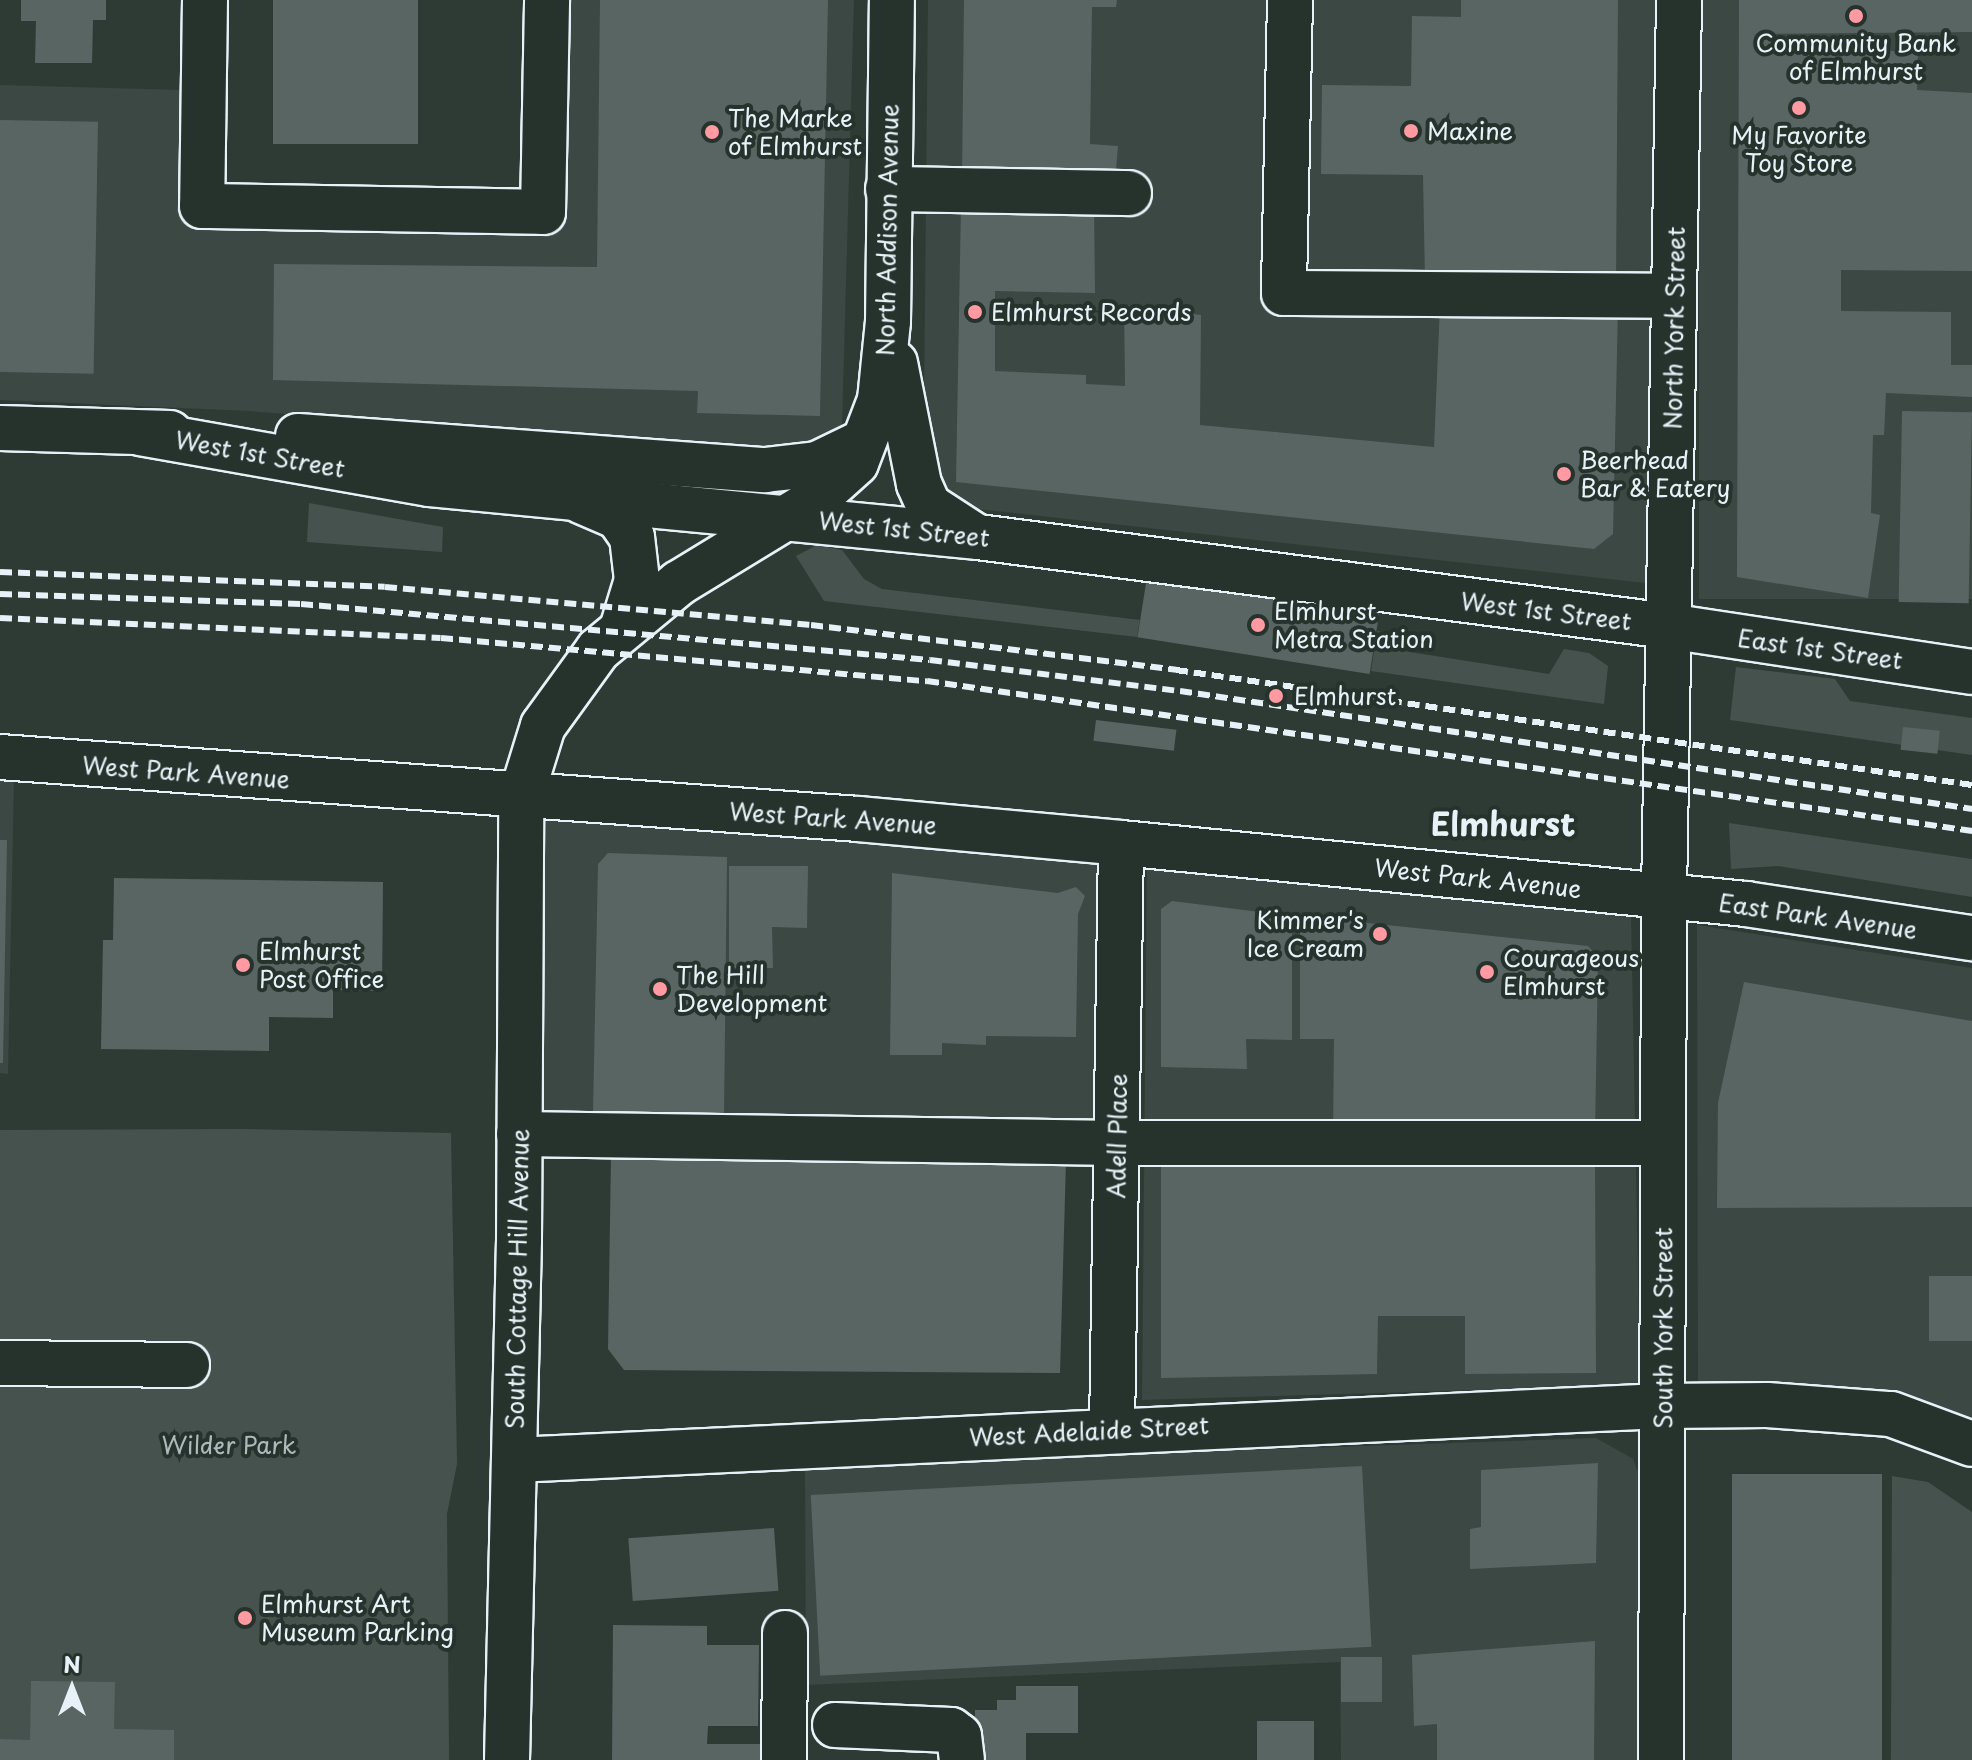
<!DOCTYPE html>
<style>
body{margin:0}
#map{position:relative;width:1972px;height:1760px;overflow:hidden;background:#2e3b35;font-family:"Playpen Sans",sans-serif}
div>[style]{position:absolute}
[style*='--x']{left:calc(var(--x)*1px);top:calc(var(--y)*1px);width:calc(var(--w)*1px);rotate:calc(var(--a)*1deg)}
.built>*{inset:0;background:#3b4843;transform-origin:0 0}
.green>*{inset:0;background:#45524e}
.building>*{inset:0;background:#596563;transform-origin:0 0}
.roads{filter:drop-shadow(2px 0 #e8f1f8) drop-shadow(-2px 0 #e8f1f8) drop-shadow(0 2px #e8f1f8) drop-shadow(0 -2px #e8f1f8)}
.minor>*{height:44px;margin:-22px;padding:0 22px;transform-origin:22px;border-radius:22px;background:#26332d}
.rail>*{height:6px;margin-top:-3px;transform-origin:0;background:repeating-linear-gradient(90deg,#e8f1f8 0 12px,transparent 0 18px)}
.dots>*{width:22px;height:22px;translate:-50% -50%;box-sizing:border-box;border:4px solid #26332d;border-radius:50%}
span{translate:-50% -50%;white-space:nowrap;text-align:center;line-height:1.15;-webkit-text-stroke:8px #26332d;paint-order:stroke}
.poi-label{font-size:24px;color:#e8f1f8}
.left{translate:0 -50%;text-align:left}
.right{translate:-100% -50%;text-align:right}
.street-label{font-size:24px;color:#e8f1f8}
.park-label{font-size:24px;color:#afb9bc}
.district-label{font-size:32px;color:#e8f1f8;font-weight:700}
.north{position:absolute;left:32px;top:1648px;width:80px;height:80px;-webkit-text-stroke:6px #26332d;paint-order:stroke;rotate:0deg;font-size:22px;font-weight:700;line-height:32px;text-align:center;color:#e8f1f8}
.north::after{content:'';display:block;margin:auto;width:28px;height:36px;background:#e8f1f8;clip-path:polygon(50% 0,100% 100%,50% 72%,0 100%)}
</style>
<div id="map">
<div class="built">
<i style="clip-path:polygon(562px 0,854px 0,842px 425px,823px 447px,787px 452px,249px 411px,0 400px,0 85px,219px 91px,218px 190px,249px 227px,557px 230px)"></i>
<i style="clip-path:polygon(928px 0,1661px 0,1654px 584px,923px 503px)"></i>
<i style="left:1699px;top:0;width:273px;height:599px"></i>
<i style="clip-path:polygon(0 779px,14px 779px,8px 1074px,0 1073px)"></i>
<i style="clip-path:polygon(544px 809px,1100px 859px,1098px 1126px,540px 1122px)"></i>
<i style="clip-path:polygon(1147px 855px,1631px 914px,1640px 1385px,1142px 1400px)"></i>
<i style="clip-path:polygon(1697px 925px,1972px 968px,1972px 1427px,1698px 1389px)"></i>
<i style="clip-path:polygon(1596px 1438px,1633px 1459px,1646px 1493px,1640px 1760px,1341px 1760px,1340px 1662px,806px 1685px,805px 1465px)"></i>
</div>
<div class="green">
<i style="clip-path:polygon(309px 503px,443px 527px,442px 552px,307px 542px)"></i>
<i style="clip-path:polygon(817px 545px,842px 550px,864px 579px,882px 589px,1140px 620px,1137px 637px,824px 601px,796px 556px)"></i>
<i style="clip-path:polygon(1377px 631px,1388px 632px,1397px 650px,1549px 674px,1564px 649px,1589px 653px,1608px 666px,1604px 704px,1371px 671px)"></i>
<i style="clip-path:polygon(1736px 667px,1835px 679px,1850px 701px,1972px 718px,1972px 755px,1730px 720px)"></i>
<i style="clip-path:polygon(1729px 823px,1972px 859px,1972px 897px,1778px 866px,1731px 869px)"></i>
<i style="clip-path:polygon(237px 1129px,451px 1133px,457px 1464px,447px 1514px,449px 1760px,0 1760px,0 1130px)"></i>
<i style="clip-path:polygon(1892px 1476px,1928px 1482px,1972px 1512px,1972px 1760px,1891px 1760px)"></i>
</div>
<div class="building">
<i style="clip-path:polygon(21px 0,106px 0,106px 20px,93px 20px,92px 63px,35px 63px,36px 21px,21px 21px)"></i>
<i style="left:273px;top:0;width:145px;height:144px"></i>
<i style="clip-path:polygon(600px 0,828px 0,820px 416px,697px 413px,698px 391px,273px 380px,274px 264px,597px 267px)"></i>
<i style="clip-path:polygon(964px 0,1117px 0,1116px 7px,1092px 7px,1090px 144px,1118px 146px,1115px 182px,962px 178px)"></i>
<i style="clip-path:polygon(1461px 0,1618px 0,1616px 283px,1425px 281px,1423px 175px,1321px 174px,1322px 85px,1411px 86px,1412px 16px,1461px 17px)"></i>
<i style="clip-path:polygon(1739px 0,1972px 0,1972px 32px,1750px 34px,1845px 40px,1845px 49px,1918px 52px,1917px 90px,1972px 93px,1972px 271px,1841px 270px,1841px 311px,1951px 312px,1951px 365px,1972px 365px,1972px 397px,1886px 393px,1884px 435px,1873px 435px,1871px 513px,1880px 515px,1868px 598px,1737px 577px)"></i>
<i style="left:0;top:120px;width:98px;height:252px;rotate:1deg"></i>
<i style="clip-path:polygon(961px 204px,1094px 205px,1095px 293px,995px 291px,995px 371px,1086px 375px,1086px 384px,1125px 386px,1124px 305px,1201px 315px,1200px 425px,1434px 447px,1440px 305px,1618px 308px,1613px 534px,1594px 549px,956px 482px)"></i>
<i style="left:1902px;top:411px;width:70px;height:191px;rotate:1deg"></i>
<i style="left:1147px;top:577px;width:235px;height:61px;rotate:9deg"></i>
<i style="left:1096px;top:720px;width:81px;height:21px;rotate:7deg"></i>
<i style="left:1903px;top:727px;width:37px;height:23px;rotate:6deg"></i>
<i style="clip-path:polygon(0 840px,7px 840px,3px 1063px,0 1063px)"></i>
<i style="clip-path:polygon(608px 853px,727px 857px,724px 1115px,593px 1113px,598px 864px)"></i>
<i style="clip-path:polygon(729px 866px,808px 866px,807px 928px,772px 927px,773px 968px,729px 968px)"></i>
<i style="clip-path:polygon(892px 873px,1058px 893px,1076px 887px,1085px 896px,1078px 914px,1076px 1037px,986px 1036px,986px 1045px,942px 1043px,942px 1055px,890px 1055px)"></i>
<i style="clip-path:polygon(114px 878px,383px 882px,382px 991px,333px 990px,333px 1018px,269px 1017px,269px 1051px,101px 1049px,103px 940px,113px 940px)"></i>
<i style="clip-path:polygon(1172px 901px,1292px 916px,1292px 1040px,1246px 1039px,1247px 1069px,1161px 1067px,1161px 909px)"></i>
<i style="clip-path:polygon(1300px 916px,1588px 946px,1598px 957px,1595px 1135px,1425px 1120px,1425px 1134px,1333px 1133px,1334px 1039px,1300px 1039px)"></i>
<i style="clip-path:polygon(1744px 982px,1972px 1021px,1972px 1207px,1717px 1208px,1718px 1103px)"></i>
<i style="clip-path:polygon(1161px 1147px,1595px 1155px,1596px 1373px,1465px 1374px,1465px 1316px,1378px 1316px,1377px 1374px,1161px 1378px)"></i>
<i style="clip-path:polygon(611px 1156px,1066px 1161px,1060px 1373px,624px 1370px,608px 1349px)"></i>
<i style="left:1929px;top:1276px;width:43px;height:65px"></i>
<i style="clip-path:polygon(1598px 1463px,1596px 1563px,1470px 1569px,1470px 1529px,1481px 1527px,1481px 1470px)"></i>
<i style="left:1362px;top:1466px;width:181px;height:552px;rotate:87deg"></i>
<i style="left:1732px;top:1474px;width:150px;height:286px"></i>
<i style="left:774px;top:1528px;width:63px;height:146px;rotate:86deg"></i>
<i style="clip-path:polygon(613px 1625px,707px 1626px,707px 1645px,759px 1645px,758px 1726px,708px 1726px,707px 1744px,760px 1744px,760px 1760px,612px 1760px)"></i>
<i style="clip-path:polygon(1595px 1641px,1594px 1760px,1437px 1760px,1437px 1724px,1414px 1726px,1412px 1655px)"></i>
<i style="left:1341px;top:1657px;width:41px;height:45px"></i>
<i style="clip-path:polygon(31px 1681px,115px 1682px,114px 1729px,174px 1730px,174px 1760px,0 1760px,0 1739px,30px 1740px)"></i>
<i style="clip-path:polygon(1016px 1686px,1078px 1686px,1078px 1733px,1026px 1733px,1026px 1760px,975px 1760px,975px 1710px,997px 1710px,997px 1700px,1016px 1700px)"></i>
<i style="left:1257px;top:1721px;width:57px;height:39px"></i>
</div>
<div class="roads">
<div class="minor">
<i style="--x:205;--y:0;--w:206;--a:90.8"></i>
<i style="--x:202;--y:206;--w:341;--a:1"></i>
<i style="--x:543;--y:212;--w:212;--a:-88.9"></i>
<i style="--x:1290;--y:0;--w:293;--a:91.2"></i>
<i style="--x:1284;--y:293;--w:390;--a:0.4"></i>
<i style="--x:888;--y:189;--w:241;--a:1"></i>
<i style="--x:895;--y:363;--w:123;--a:78.8"></i>
<i style="--x:919;--y:484;--w:24;--a:66"></i>
<i style="--x:929;--y:506;--w:55;--a:33.1"></i>
<i style="--x:0;--y:428;--w:170;--a:1.7"></i>
<i style="--x:140;--y:433;--w:294;--a:10"></i>
<i style="--x:430;--y:484;--w:551;--a:5.52"></i>
<i style="--x:978;--y:537;--w:696;--a:7.35"></i>
<i style="--x:1668;--y:626;--w:307;--a:8.6"></i>
<i style="--x:298;--y:436;--w:468;--a:4.2"></i>
<i style="--x:765;--y:470;--w:52;--a:-6.6"></i>
<i style="--x:817;--y:464;--w:51;--a:-25.6"></i>
<i style="--x:581;--y:501;--w:40;--a:23.4"></i>
<i style="--x:618;--y:517;--w:24;--a:55"></i>
<i style="--x:632;--y:537;--w:43;--a:83.4"></i>
<i style="--x:637;--y:580;--w:51;--a:107"></i>
<i style="--x:0;--y:757;--w:860;--a:4.13"></i>
<i style="--x:858;--y:819;--w:264;--a:5.2"></i>
<i style="--x:1121;--y:843;--w:628;--a:5.57"></i>
<i style="--x:1746;--y:904;--w:229;--a:8.6"></i>
<i style="--x:519;--y:1134;--w:598;--a:0.86"></i>
<i style="--x:1117;--y:1143;--w:546;--a:0"></i>
<i style="--x:0;--y:1363;--w:187;--a:0.6"></i>
<i style="--x:1112;--y:1430;--w:587;--a:-89.12"></i>
<i style="--x:515;--y:1460;--w:1148;--a:-2.7"></i>
<i style="--x:1662;--y:1406;--w:105;--a:-0.5"></i>
<i style="--x:1767;--y:1405;--w:124;--a:4.2"></i>
<i style="--x:1891;--y:1414;--w:86;--a:20.3"></i>
<i style="--x:835;--y:1725;--w:116;--a:2.5"></i>
<i style="--x:951;--y:1730;--w:10;--a:37"></i>
<i style="--x:959;--y:1736;--w:24;--a:83"></i>
<i style="--x:507;--y:1760;--w:520;--a:-88.68"></i>
<i style="--x:519;--y:1240;--w:443;--a:-89.7"></i>
<i style="--x:521;--y:797;--w:74;--a:-72.8"></i>
<i style="--x:543;--y:726;--w:94;--a:-54.1"></i>
<i style="--x:598;--y:650;--w:105;--a:-39.6"></i>
<i style="--x:679;--y:583;--w:159;--a:-31.4"></i>
<i style="--x:815;--y:500;--w:55;--a:-42.1"></i>
<i style="--x:856;--y:463;--w:67;--a:-69.1"></i>
<i style="--x:880;--y:400;--w:79;--a:-84.2"></i>
<i style="--x:888;--y:321;--w:321;--a:-89.3"></i>
<i style="--x:784;--y:1760;--w:127;--a:-89.5"></i>
<i style="--x:1661;--y:1760;--w:864;--a:-89.8"></i>
<i style="--x:1664;--y:896;--w:896;--a:-89.04"></i>
</div>
</div>
<div class="rail">
<i style="--x:0;--y:572;--w:385;--a:2.2"></i>
<i style="--x:385;--y:587;--w:428;--a:5.1"></i>
<i style="--x:811;--y:625;--w:368;--a:7"></i>
<i style="--x:1176;--y:670;--w:804;--a:8.22"></i>
<i style="--x:0;--y:594;--w:301;--a:1.9"></i>
<i style="--x:301;--y:604;--w:631;--a:5.09"></i>
<i style="--x:930;--y:660;--w:252;--a:7.1"></i>
<i style="--x:1180;--y:691;--w:801;--a:8.47"></i>
<i style="--x:0;--y:618;--w:441;--a:2.6"></i>
<i style="--x:441;--y:638;--w:488;--a:5.1"></i>
<i style="--x:927;--y:681;--w:1056;--a:8.17"></i>
</div>
<div class="dots">
<i style="left:1856px;top:16px;background:#ff9aa2"></i>
<i style="left:1799px;top:108px;background:#ff9aa2"></i>
<i style="left:1411px;top:131px;background:#ff9aa2"></i>
<i style="left:712px;top:132px;background:#ff9aa2"></i>
<i style="left:975px;top:312px;background:#ff9aa2"></i>
<i style="left:1564px;top:474px;background:#ff9aa2"></i>
<i style="left:1258px;top:625px;background:#ff9aa2"></i>
<i style="left:1276px;top:696px;background:#ff9aa2"></i>
<i style="left:1380px;top:934px;background:#ff9aa2"></i>
<i style="left:243px;top:965px;background:#ff9aa2"></i>
<i style="left:1487px;top:972px;background:#ff9aa2"></i>
<i style="left:660px;top:989px;background:#ff9aa2"></i>
<i style="left:245px;top:1618px;background:#ff9aa2"></i>
</div>
<div class="poi-label">
<span style="left:1856px;top:57px">Community Bank<br>of Elmhurst</span>
<span class="left" style="left:728px;top:132px">The Marke<br>of Elmhurst</span>
<span class="left" style="left:1427px;top:131px">Maxine</span>
<span style="left:1799px;top:149px">My Favorite<br>Toy Store</span>
<span class="left" style="left:991px;top:312px">Elmhurst Records</span>
<span class="left" style="left:1580px;top:474px">Beerhead<br>Bar &amp; Eatery</span>
<span class="left" style="left:1274px;top:625px">Elmhurst<br>Metra Station</span>
<span class="left" style="left:1294px;top:696px">Elmhurst</span>
<span class="right" style="left:1364px;top:934px">Kimmer's<br>Ice Cream</span>
<span class="left" style="left:259px;top:965px">Elmhurst<br>Post Office</span>
<span class="left" style="left:1503px;top:972px">Courageous<br>Elmhurst</span>
<span class="left" style="left:676px;top:989px">The Hill<br>Development</span>
<span class="left" style="left:261px;top:1618px">Elmhurst Art<br>Museum Parking</span>
</div>
<div class="street-label">
<span style="left:887px;top:230px;rotate:-89deg">North Addison Avenue</span>
<span style="left:1674px;top:328px;rotate:-89deg">North York Street</span>
<span style="left:260px;top:454px;rotate:10deg">West 1st Street</span>
<span style="left:904px;top:529px;rotate:6deg">West 1st Street</span>
<span style="left:1546px;top:611px;rotate:7deg">West 1st Street</span>
<span style="left:1820px;top:649px;rotate:8deg">East 1st Street</span>
<span style="left:186px;top:772px;rotate:4deg">West Park Avenue</span>
<span style="left:833px;top:818px;rotate:4deg">West Park Avenue</span>
<span style="left:1478px;top:878px;rotate:6deg">West Park Avenue</span>
<span style="left:1818px;top:916px;rotate:8deg">East Park Avenue</span>
<span style="left:1117px;top:1136px;rotate:-89deg">Adell Place</span>
<span style="left:517px;top:1279px;rotate:-89deg">South Cottage Hill Avenue</span>
<span style="left:1663px;top:1328px;rotate:-90deg">South York Street</span>
<span style="left:1089px;top:1431px;rotate:-3deg">West Adelaide Street</span>
</div>
<div class="park-label">
<span style="left:229px;top:1445px">Wilder Park</span>
</div>
<div class="district-label">
<span style="left:1503px;top:823px">Elmhurst</span>
</div>
<div class="north">N</div>
</div>
